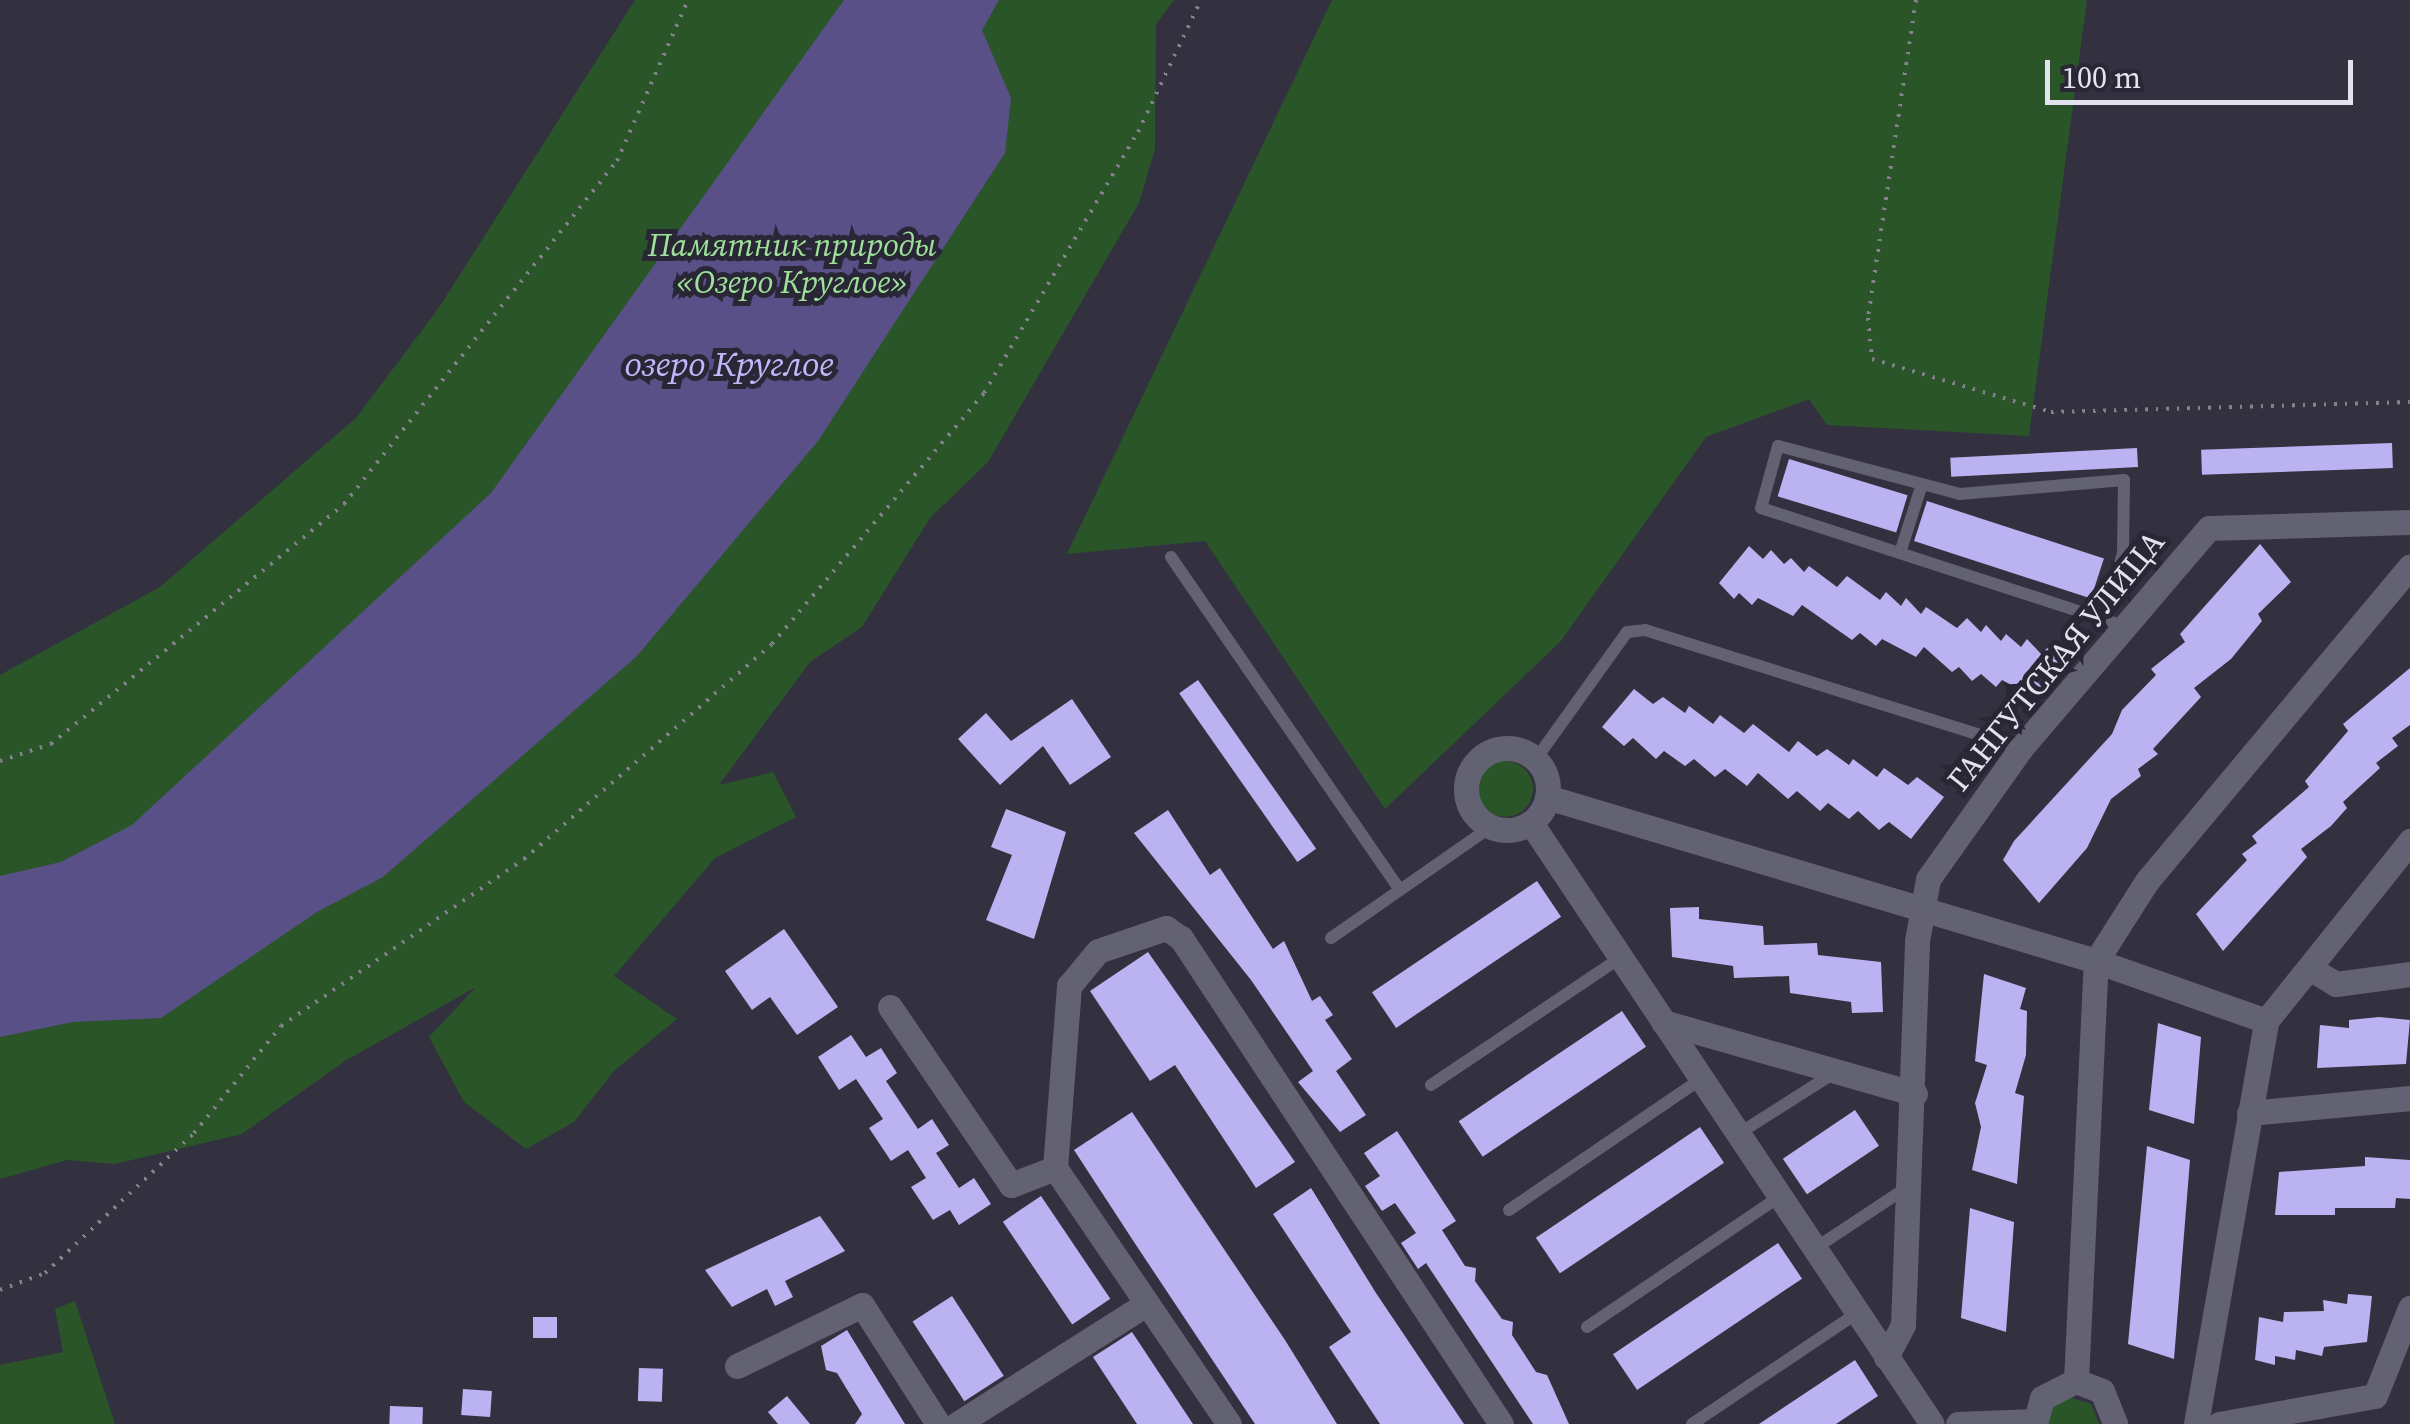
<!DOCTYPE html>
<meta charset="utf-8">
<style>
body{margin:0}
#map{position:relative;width:2410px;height:1424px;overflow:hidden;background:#333140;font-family:"Source Serif 4",serif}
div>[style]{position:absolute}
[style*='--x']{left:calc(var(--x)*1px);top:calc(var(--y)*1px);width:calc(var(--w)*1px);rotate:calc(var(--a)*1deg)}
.green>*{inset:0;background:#2a5529}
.round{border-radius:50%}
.water>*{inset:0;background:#595087}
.building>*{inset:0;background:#bbb3f1;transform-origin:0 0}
.path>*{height:4px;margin-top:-2px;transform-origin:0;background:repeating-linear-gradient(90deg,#84828f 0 2.5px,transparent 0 10.5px)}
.lane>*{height:12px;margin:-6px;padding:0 6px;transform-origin:6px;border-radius:6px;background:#636272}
.street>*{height:25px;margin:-12.5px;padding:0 12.5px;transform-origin:12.5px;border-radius:12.5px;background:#636272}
.street>.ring{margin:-12.5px;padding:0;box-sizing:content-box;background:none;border:25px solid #636272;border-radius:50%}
span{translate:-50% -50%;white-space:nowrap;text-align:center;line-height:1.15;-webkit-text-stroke:10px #292735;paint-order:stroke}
.park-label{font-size:32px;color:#9fe19b;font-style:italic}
.street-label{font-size:32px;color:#e4e3ed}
.water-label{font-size:35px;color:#c0b8fb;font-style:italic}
.scale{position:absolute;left:2045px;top:60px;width:308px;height:45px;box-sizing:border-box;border:5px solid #e4e3ed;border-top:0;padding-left:12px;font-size:30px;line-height:35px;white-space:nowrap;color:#e4e3ed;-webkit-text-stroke:8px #292735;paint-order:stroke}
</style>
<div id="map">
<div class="green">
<i style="clip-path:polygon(635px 0,1174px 0,1156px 24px,1155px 149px,1139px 203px,988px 462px,930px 518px,862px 627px,810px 662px,719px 785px,773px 772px,796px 817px,715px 858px,614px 976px,677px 1019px,614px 1071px,574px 1122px,526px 1149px,464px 1102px,429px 1037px,476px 987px,345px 1061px,242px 1134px,115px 1164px,67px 1160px,0 1179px,0 675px,160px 587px,356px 418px,438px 309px)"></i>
<i style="clip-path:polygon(1332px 0,2087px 0,2029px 436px,1827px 425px,1809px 399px,1706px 437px,1561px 641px,1385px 809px,1205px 541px,1067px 554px)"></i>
<i class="round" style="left:1477px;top:761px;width:56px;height:56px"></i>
<i style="clip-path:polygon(75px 1301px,115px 1424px,0 1424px,0 1365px,63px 1352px,55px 1309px)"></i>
<i style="clip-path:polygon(2066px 1396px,2091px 1404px,2099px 1424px,2044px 1424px,2051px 1404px)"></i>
</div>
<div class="water">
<i style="clip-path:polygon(844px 0,999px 0,982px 30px,1011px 98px,1005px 153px,818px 441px,637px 656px,383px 877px,317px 912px,161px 1018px,73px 1022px,0 1037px,0 876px,61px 862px,132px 825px,491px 493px)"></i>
</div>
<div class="building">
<i style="left:2392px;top:443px;width:25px;height:191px;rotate:88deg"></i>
<i style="left:2137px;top:448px;width:19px;height:187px;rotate:87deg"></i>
<i style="left:1789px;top:459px;width:124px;height:39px;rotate:17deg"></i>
<i style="left:1927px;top:501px;width:186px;height:42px;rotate:18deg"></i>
<i style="clip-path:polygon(2260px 544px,2291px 582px,2258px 614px,2262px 621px,2231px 659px,2194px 688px,2201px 697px,2153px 749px,2158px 754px,2138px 769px,2141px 776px,2111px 799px,2087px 848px,2039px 903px,2003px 860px,2014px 841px,2112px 734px,2122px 710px,2156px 675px,2151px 669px,2185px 642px,2180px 634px)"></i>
<i style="clip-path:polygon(1749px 546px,1763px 559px,1771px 550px,1784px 564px,1791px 558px,1804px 572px,1809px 566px,1837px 587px,1847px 576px,1880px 600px,1886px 592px,1901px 606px,1906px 598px,1921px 614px,1926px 607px,1957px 628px,1967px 618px,1981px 632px,1986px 625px,2001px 641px,2006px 634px,2021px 647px,2027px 639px,2042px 655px,2047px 648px,2066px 661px,2036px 698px,2002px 680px,1996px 687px,1981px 674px,1972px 681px,1959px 667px,1952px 672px,1924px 647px,1916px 657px,1882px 639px,1876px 646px,1860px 633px,1852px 640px,1802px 605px,1793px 616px,1758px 598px,1752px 605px,1739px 593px,1734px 599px,1719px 583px)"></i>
<i style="clip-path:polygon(2410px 668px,2410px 725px,2392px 738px,2398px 746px,2376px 763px,2380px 768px,2343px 802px,2347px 808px,2331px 826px,2301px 849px,2307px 857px,2223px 951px,2196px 914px,2247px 860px,2242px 854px,2257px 843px,2252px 836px,2309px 787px,2305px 781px,2348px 731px,2343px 724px)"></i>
<i style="left:1198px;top:680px;width:206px;height:23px;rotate:55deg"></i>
<i style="clip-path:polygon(1634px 689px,1653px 704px,1663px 697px,1685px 713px,1689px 706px,1713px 724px,1720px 715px,1744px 733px,1753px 724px,1789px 752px,1798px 741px,1817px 756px,1827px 749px,1849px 765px,1853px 759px,1877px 777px,1884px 768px,1908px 785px,1917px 777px,1944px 797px,1911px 839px,1889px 822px,1879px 830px,1858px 811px,1849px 819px,1828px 803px,1820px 811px,1797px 791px,1788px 799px,1758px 773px,1747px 786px,1725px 769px,1715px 777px,1694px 759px,1685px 766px,1664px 751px,1656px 759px,1633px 738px,1624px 746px,1602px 727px)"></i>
<i style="clip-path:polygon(1072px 699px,1111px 757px,1070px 785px,1043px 746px,1000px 785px,958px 739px,986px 713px,1011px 741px)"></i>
<i style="clip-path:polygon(1006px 809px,1066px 832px,1034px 939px,986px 920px,1012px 855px,991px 847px)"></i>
<i style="clip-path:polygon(1168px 810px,1210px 875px,1220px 868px,1273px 949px,1284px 941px,1312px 1001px,1320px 996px,1333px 1015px,1325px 1020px,1352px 1059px,1336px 1071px,1366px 1115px,1340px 1132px,1298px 1082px,1313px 1071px,1251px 980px,1134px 833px)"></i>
<i style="left:1537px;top:881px;width:43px;height:199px;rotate:56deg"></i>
<i style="clip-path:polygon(1699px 907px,1699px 919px,1763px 926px,1764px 945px,1817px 943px,1818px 955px,1881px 962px,1883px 1012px,1852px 1013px,1851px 1002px,1790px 993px,1789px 976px,1734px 978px,1733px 966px,1672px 957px,1670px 908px)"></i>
<i style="clip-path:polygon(784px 929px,838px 1007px,797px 1035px,770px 997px,752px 1010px,725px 971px)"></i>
<i style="clip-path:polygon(1148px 952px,1295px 1162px,1256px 1188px,1175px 1065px,1150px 1081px,1090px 991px)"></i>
<i style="clip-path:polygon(1984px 974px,2026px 988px,2020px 1009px,2027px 1011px,2026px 1055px,2015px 1093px,2024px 1096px,2017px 1184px,1972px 1170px,1981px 1127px,1975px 1103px,1987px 1065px,1975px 1061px)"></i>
<i style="left:1622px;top:1011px;width:43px;height:197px;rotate:56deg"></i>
<i style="clip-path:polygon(2379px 1017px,2410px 1020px,2406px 1064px,2317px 1068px,2320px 1025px,2349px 1028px,2349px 1020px)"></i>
<i style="clip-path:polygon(2158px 1023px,2201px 1037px,2194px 1124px,2149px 1110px)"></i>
<i style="clip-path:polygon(851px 1035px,866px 1057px,881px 1048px,897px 1073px,886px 1081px,918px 1129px,932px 1119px,949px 1145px,936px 1153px,959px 1188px,974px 1178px,991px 1204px,959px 1225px,950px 1210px,933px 1220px,911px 1187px,926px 1178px,908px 1150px,891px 1161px,869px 1128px,883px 1119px,856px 1079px,839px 1090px,818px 1057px)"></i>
<i style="left:1855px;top:1110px;width:43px;height:87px;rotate:56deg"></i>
<i style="clip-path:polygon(1132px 1112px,1285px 1340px,1337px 1424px,1255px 1424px,1134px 1242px,1074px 1150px)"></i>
<i style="left:1700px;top:1127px;width:43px;height:198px;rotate:56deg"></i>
<i style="clip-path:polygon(1397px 1131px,1456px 1221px,1442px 1230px,1465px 1266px,1476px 1268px,1475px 1281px,1502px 1319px,1513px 1322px,1512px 1335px,1536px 1372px,1547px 1375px,1569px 1424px,1533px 1424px,1426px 1263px,1418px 1269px,1401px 1243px,1416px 1233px,1395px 1203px,1382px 1211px,1365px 1186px,1380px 1176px,1364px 1153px)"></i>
<i style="clip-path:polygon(2147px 1146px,2190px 1160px,2174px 1359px,2128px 1344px)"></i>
<i style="clip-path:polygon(2365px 1157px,2410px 1160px,2410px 1199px,2396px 1198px,2395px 1208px,2335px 1208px,2335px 1215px,2275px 1215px,2279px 1172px,2365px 1166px)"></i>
<i style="clip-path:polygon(1311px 1188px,1376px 1293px,1464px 1424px,1380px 1424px,1329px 1347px,1351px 1332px,1273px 1214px)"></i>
<i style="left:1041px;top:1196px;width:124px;height:46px;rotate:56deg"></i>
<i style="clip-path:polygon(1970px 1208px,2014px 1222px,2006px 1332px,1961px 1318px)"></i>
<i style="clip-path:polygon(820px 1216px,845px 1251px,785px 1281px,793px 1297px,775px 1306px,767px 1289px,732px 1307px,705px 1270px)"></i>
<i style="left:1778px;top:1243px;width:43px;height:199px;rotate:56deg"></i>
<i style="clip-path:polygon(2348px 1294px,2372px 1296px,2367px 1342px,2324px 1347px,2322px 1356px,2296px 1350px,2295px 1360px,2275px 1356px,2275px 1365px,2255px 1360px,2259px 1317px,2283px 1322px,2284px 1312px,2324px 1311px,2323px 1300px,2347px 1304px)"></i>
<i style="left:952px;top:1296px;width:95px;height:47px;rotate:57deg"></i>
<i style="left:533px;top:1317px;width:24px;height:21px"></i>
<i style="clip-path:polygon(847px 1330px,882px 1387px,905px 1424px,855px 1424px,862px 1414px,837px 1373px,826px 1370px,821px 1346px)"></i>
<i style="clip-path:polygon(1132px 1332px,1193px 1424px,1137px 1424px,1093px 1357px)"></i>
<i style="clip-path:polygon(1855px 1360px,1878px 1396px,1836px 1424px,1759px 1424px)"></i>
<i style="left:639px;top:1368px;width:24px;height:33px;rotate:2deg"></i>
<i style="left:463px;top:1389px;width:29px;height:26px;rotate:4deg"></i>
<i style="clip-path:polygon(787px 1396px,810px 1424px,778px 1424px,768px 1412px)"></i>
<i style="left:390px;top:1406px;width:33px;height:18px;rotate:2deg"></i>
</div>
<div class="path">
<i style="--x:1916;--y:0;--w:322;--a:98.6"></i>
<i style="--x:1868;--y:318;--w:41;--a:84.4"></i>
<i style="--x:1872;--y:359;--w:187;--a:16.5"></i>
<i style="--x:2051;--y:412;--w:359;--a:-1.6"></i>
<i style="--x:0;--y:761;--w:54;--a:-18.4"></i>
<i style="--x:51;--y:744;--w:379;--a:-39.3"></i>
<i style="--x:344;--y:504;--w:438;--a:-51.5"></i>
<i style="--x:617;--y:161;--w:176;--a:-66.2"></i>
<i style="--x:0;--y:1290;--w:48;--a:-20.7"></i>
<i style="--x:45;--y:1273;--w:204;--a:-43.2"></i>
<i style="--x:194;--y:1133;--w:138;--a:-50.9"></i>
<i style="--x:281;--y:1026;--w:295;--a:-34.5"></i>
<i style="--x:524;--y:859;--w:328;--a:-40.9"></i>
<i style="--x:772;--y:644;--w:329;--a:-49.8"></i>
<i style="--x:984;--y:393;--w:303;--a:-59.5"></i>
<i style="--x:1138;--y:132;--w:146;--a:-64.5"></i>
</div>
<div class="lane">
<i style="--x:1900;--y:553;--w:72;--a:-72.3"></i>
<i style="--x:1171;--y:557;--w:404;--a:55.5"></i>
<i style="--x:2105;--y:620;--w:69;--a:-75"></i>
<i style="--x:2123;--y:553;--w:73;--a:-89.2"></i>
<i style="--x:2124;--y:480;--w:165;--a:175.1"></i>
<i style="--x:1960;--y:494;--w:188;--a:-165.2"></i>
<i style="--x:1778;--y:446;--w:64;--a:105.3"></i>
<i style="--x:1761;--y:508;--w:362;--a:18"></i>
<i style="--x:2105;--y:620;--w:17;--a:17"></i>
<i style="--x:1536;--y:759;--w:156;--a:-54.4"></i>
<i style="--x:1627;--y:632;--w:18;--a:-6"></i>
<i style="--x:1645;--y:630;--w:394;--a:17.4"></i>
<i style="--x:1331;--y:938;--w:196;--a:-34.8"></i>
<i style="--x:1431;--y:1085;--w:228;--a:-33.9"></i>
<i style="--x:1738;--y:1134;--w:114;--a:-32.4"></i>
<i style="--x:1509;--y:1210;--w:232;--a:-34.3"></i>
<i style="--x:1814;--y:1249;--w:110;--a:-33.5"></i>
<i style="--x:1587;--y:1327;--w:232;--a:-34.1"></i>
<i style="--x:1692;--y:1424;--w:199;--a:-33.9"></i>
</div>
<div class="street">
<i class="ring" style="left:1466px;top:748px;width:57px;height:57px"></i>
<i style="--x:1547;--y:797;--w:573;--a:16.63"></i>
<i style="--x:2096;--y:961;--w:180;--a:19.4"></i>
<i style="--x:1531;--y:823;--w:722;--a:56.29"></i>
<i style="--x:2311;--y:969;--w:29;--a:31"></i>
<i style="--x:2336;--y:984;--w:75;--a:-7.7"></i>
<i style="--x:890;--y:1007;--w:215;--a:55.8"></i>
<i style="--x:1011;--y:1185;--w:47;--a:-21.1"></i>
<i style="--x:1663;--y:1022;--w:262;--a:15.9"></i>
<i style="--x:2249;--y:1113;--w:162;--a:-5.3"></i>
<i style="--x:1886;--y:1357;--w:36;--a:-62"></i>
<i style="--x:1903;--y:1325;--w:384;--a:-87.9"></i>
<i style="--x:1917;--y:941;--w:63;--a:-79.9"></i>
<i style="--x:1928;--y:879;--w:161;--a:-54.6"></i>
<i style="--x:2021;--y:748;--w:289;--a:-49.5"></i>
<i style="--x:2209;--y:528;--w:201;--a:-1.7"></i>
<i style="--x:737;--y:1366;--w:139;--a:-26"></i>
<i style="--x:862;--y:1305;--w:141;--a:57.4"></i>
<i style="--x:2076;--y:1381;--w:420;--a:-87.3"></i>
<i style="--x:2096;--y:961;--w:95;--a:-57.5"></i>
<i style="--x:2147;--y:881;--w:410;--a:-50.1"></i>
<i style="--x:957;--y:1424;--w:224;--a:-32.4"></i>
<i style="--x:1229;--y:1424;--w:310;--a:-124.2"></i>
<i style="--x:1055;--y:1168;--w:183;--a:-85.6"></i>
<i style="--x:1069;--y:986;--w:45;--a:-50.4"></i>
<i style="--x:1098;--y:951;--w:72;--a:-18.7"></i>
<i style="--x:1166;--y:928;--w:18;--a:34"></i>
<i style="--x:1181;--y:938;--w:582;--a:56.64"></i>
<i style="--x:1958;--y:1424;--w:76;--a:-2.3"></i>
<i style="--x:2035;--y:1424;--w:27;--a:-75"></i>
<i style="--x:2042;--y:1398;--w:38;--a:-27"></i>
<i style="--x:2076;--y:1381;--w:28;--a:21"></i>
<i style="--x:2102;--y:1391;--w:35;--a:68"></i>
<i style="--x:2196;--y:1424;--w:409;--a:-80.1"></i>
<i style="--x:2266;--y:1021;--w:231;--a:-51.3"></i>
<i style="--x:2219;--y:1424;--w:158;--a:-10.2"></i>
<i style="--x:2375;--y:1396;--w:95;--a:-68.3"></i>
</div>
<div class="park-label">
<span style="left:792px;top:264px">Памятник природы<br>«Озеро Круглое»</span>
</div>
<div class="street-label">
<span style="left:2056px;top:661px;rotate:-51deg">ГАНГУТСКАЯ УЛИЦА</span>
</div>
<div class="water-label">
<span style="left:729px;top:364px">озеро Круглое</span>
</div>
<div class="scale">100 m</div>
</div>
